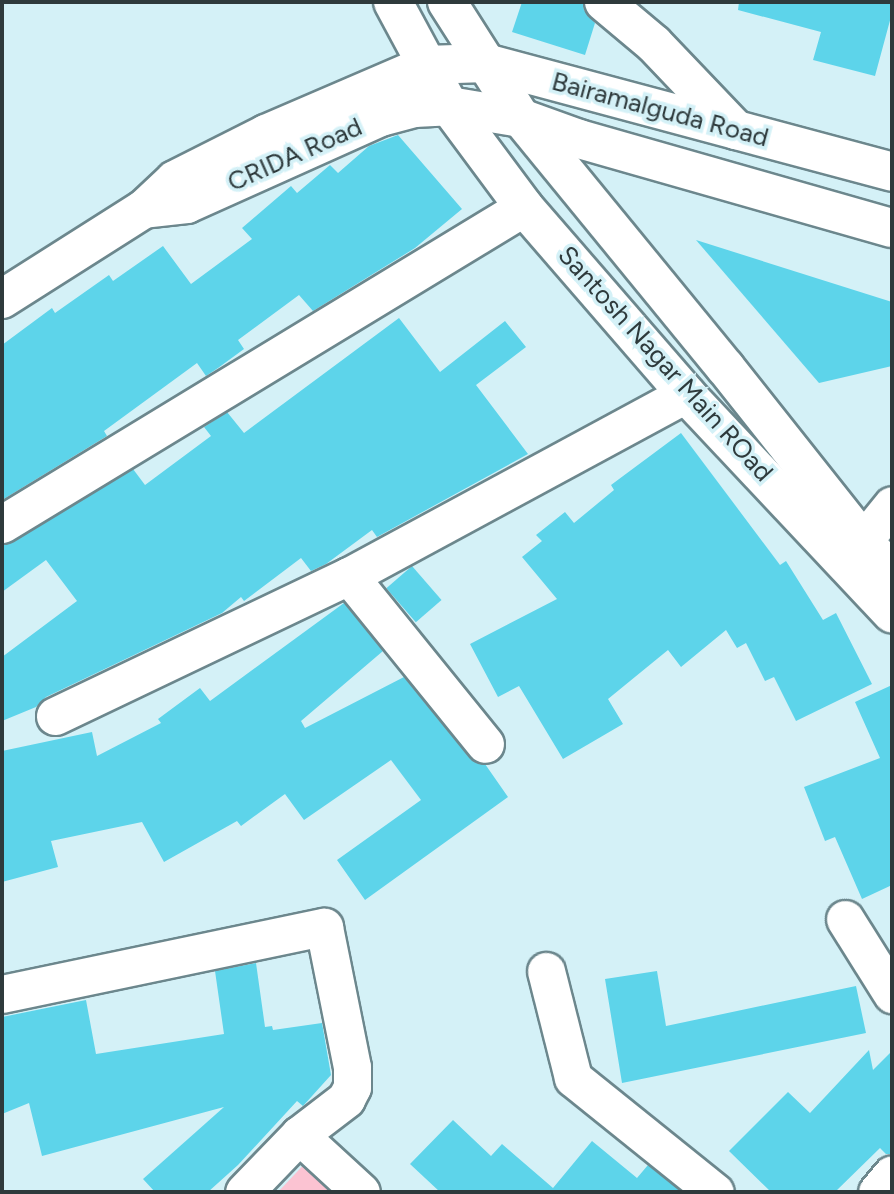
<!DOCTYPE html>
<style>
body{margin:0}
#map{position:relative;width:894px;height:1194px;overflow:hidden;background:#d4f1f7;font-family:Figtree,sans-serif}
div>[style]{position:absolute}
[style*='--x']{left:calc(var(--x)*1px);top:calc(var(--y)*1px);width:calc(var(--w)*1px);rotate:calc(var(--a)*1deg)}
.green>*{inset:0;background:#fbc3d2}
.building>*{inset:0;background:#5dd4ea;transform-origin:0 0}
.roads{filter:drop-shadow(2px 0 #6c878d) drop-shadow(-2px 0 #6c878d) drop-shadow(0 2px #6c878d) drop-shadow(0 -2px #6c878d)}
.minor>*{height:37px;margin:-18.5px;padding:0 18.5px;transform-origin:18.5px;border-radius:18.5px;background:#fff}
.major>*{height:38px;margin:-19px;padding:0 19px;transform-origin:19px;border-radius:19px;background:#fff}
span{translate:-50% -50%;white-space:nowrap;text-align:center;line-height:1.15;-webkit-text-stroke:7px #d4f1f7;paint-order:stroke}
.street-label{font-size:26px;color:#2e3a3c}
.frame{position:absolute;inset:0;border:4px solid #2e3a3c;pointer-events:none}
</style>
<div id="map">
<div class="green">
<i style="clip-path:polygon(311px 1157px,348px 1192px,278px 1192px)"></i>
</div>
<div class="building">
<i style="clip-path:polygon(522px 2px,583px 2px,584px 10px,595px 23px,585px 55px,512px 32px)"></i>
<i style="clip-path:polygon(739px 2px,892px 2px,892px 13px,875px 76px,813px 60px,821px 32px,738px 10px)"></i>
<i style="clip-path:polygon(398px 135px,462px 209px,415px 248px,313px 311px,299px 295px,238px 340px,244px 349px,218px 368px,206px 376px,197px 363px,104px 431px,107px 436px,2px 500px,2px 345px,52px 308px,55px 313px,109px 275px,113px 281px,163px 246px,191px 284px,252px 239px,242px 228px,291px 186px,297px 193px,330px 165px,338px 173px,369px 146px)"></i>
<i style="clip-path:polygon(696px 240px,892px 302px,892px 366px,819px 383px)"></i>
<i style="clip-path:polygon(399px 318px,440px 372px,505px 321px,526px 347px,476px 385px,528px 454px,377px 537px,372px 530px,326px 564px,311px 571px,301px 558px,244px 601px,241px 597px,222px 613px,46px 697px,36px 707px,2px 721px,2px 657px,77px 601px,46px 560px,2px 592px,2px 545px,13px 542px,133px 469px,145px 485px,211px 436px,204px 427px,227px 412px,244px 433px)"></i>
<i style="clip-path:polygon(681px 433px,780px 565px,786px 561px,823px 620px,836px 613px,872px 684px,796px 721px,774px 677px,765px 681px,746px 643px,737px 648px,726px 630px,681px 667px,668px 650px,608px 699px,623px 724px,563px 759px,519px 686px,498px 697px,470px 644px,557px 599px,522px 557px,542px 541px,536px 535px,565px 512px,574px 523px,614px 490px,611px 485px)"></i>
<i style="left:412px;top:566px;width:45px;height:34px;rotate:49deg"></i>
<i style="clip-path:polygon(344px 603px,383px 651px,301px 721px,305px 728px,404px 677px,469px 757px,485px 764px,508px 797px,365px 900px,337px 860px,421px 800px,391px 760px,304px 820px,285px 794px,241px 826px,237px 821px,164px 862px,142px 822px,51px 841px,58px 867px,2px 882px,2px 751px,92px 732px,97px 756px,161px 723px,158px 719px,200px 688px,210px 701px)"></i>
<i style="clip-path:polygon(892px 685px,892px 885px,862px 899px,835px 837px,825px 841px,804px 787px,880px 758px,855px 702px)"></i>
<i style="clip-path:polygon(256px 963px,265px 1027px,272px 1026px,273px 1030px,322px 1023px,331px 1075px,303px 1106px,297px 1101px,238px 1165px,208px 1192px,155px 1192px,143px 1179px,224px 1107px,42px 1156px,29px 1103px,2px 1114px,2px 1017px,86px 1000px,96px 1054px,224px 1034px,215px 971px)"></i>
<i style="clip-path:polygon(657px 971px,666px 1026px,856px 986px,866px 1033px,622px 1083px,605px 979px)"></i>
<i style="clip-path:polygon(869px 1050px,873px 1070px,892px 1051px,892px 1154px,886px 1154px,880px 1148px,835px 1192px,771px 1192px,729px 1151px,788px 1092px,810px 1113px)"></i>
<i style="clip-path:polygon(453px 1120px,491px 1156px,502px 1144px,553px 1188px,592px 1141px,637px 1178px,648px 1165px,682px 1192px,440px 1192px,410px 1164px)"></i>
</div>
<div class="roads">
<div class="minor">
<i style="--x:2;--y:524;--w:611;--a:-31.27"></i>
<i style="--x:863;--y:541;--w:46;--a:-51.1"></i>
<i style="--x:349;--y:576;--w:216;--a:51"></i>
<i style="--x:55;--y:716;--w:326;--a:-25.5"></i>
<i style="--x:349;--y:576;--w:383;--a:-28.4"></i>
<i style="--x:845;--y:919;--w:89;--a:57.9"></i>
<i style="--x:546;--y:971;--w:110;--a:75.8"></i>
<i style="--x:573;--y:1078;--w:182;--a:38.8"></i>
<i style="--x:2;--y:994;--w:329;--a:-11.8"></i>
<i style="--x:324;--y:927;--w:143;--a:78.7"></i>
<i style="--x:352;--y:1067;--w:20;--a:90"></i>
<i style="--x:352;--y:1087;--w:13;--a:117"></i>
<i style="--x:346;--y:1099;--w:59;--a:142.5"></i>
<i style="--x:299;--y:1135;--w:79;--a:134"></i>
<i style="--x:299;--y:1135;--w:84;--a:42.6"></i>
<i style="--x:877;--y:1192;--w:23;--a:-50"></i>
</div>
<div class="major">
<i style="--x:393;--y:2;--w:118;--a:61.7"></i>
<i style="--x:449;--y:106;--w:126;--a:53.4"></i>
<i style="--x:524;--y:207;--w:247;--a:49.1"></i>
<i style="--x:686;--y:394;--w:301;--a:46.8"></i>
<i style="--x:447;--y:2;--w:138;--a:57.5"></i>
<i style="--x:521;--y:118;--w:322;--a:50.7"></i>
<i style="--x:725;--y:367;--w:222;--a:51.6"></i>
<i style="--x:863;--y:541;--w:42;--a:46.9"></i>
<i style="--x:604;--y:2;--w:65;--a:40"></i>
<i style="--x:654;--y:44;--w:119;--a:46.4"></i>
<i style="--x:144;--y:209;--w:43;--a:-6.6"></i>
<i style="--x:187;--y:204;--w:213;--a:-24.2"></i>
<i style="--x:381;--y:117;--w:34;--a:-15"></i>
<i style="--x:414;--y:108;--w:35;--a:-3"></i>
<i style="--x:449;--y:106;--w:73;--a:9.5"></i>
<i style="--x:521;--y:118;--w:62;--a:19.9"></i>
<i style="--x:579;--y:139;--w:325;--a:15.9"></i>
<i style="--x:2;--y:299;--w:168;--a:-32.4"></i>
<i style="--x:144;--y:209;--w:42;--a:-43.1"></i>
<i style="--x:175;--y:180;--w:102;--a:-26.8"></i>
<i style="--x:266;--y:134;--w:174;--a:-23.3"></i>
<i style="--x:426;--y:65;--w:60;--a:-1.9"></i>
<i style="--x:486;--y:63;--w:420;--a:15"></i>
</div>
</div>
<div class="street-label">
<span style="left:660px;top:110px;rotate:15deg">Bairamalguda Road</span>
<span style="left:295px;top:155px;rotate:-24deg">CRIDA Road</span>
<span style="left:665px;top:364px;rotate:48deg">Santosh Nagar Main ROad</span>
</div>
<div class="frame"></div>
</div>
